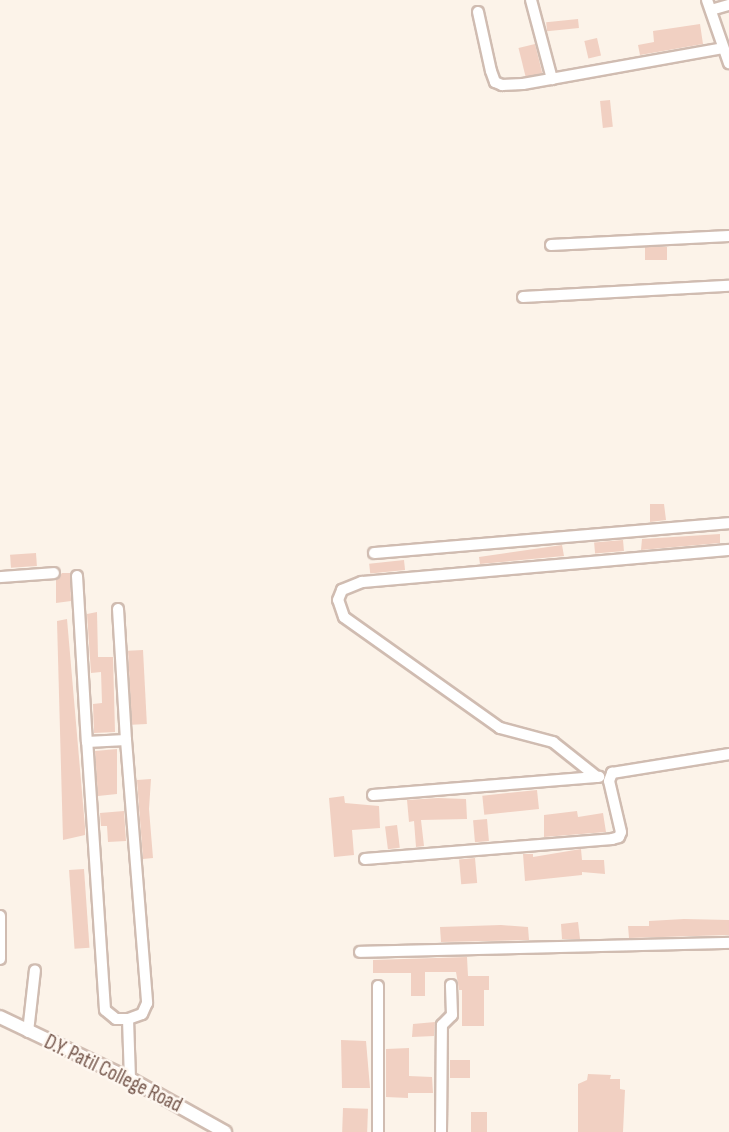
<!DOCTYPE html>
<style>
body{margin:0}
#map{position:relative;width:729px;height:1132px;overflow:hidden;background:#fcf3e9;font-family:"Sofia Sans Condensed",sans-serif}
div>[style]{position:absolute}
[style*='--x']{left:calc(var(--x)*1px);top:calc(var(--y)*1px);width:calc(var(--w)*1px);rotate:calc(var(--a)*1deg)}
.building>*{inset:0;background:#f1d0c2;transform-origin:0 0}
.roads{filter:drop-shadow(2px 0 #d0bcb1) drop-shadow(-2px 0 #d0bcb1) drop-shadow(0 2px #d0bcb1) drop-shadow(0 -2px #d0bcb1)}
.minor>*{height:10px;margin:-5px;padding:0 5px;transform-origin:5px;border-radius:5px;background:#fff}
.tertiary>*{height:12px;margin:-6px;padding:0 6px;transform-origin:6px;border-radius:6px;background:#fff}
span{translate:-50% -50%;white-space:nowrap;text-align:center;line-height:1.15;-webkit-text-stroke:5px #fef7f0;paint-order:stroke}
.street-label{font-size:21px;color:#76584d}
</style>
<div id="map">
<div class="building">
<i style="left:578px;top:19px;width:9px;height:32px;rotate:84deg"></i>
<i style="clip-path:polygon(700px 24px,703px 44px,640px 55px,638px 45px,654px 42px,653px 31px)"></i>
<i style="left:597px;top:38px;width:18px;height:13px;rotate:77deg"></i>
<i style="left:535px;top:44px;width:30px;height:17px;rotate:76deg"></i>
<i style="left:610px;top:100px;width:27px;height:10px;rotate:84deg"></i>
<i style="left:667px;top:247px;width:13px;height:22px;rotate:90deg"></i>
<i style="clip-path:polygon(650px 504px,664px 504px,666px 520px,650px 522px)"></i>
<i style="clip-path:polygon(720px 534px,720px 543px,641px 550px,642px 539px)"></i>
<i style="left:623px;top:540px;width:11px;height:29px;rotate:85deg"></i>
<i style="clip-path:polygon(562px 545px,564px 556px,480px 564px,479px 557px)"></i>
<i style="left:36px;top:553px;width:13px;height:26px;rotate:86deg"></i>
<i style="left:404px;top:560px;width:10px;height:35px;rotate:84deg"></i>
<i style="clip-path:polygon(62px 573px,70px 573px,71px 601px,56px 603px,56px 580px)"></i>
<i style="clip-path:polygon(97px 612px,98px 657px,113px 657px,115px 732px,94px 733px,93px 704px,102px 703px,101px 672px,91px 673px,87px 614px)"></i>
<i style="clip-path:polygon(67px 619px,85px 827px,85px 835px,63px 840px,57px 621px)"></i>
<i style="left:143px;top:650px;width:74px;height:15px;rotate:87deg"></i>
<i style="clip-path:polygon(117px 749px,117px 794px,98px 796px,95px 751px)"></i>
<i style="clip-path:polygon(151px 779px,149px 809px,153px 858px,143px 859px,137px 780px)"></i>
<i style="left:537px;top:790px;width:19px;height:55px;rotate:84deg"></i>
<i style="clip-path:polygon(344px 796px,345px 803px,379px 806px,380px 828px,352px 830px,354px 855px,334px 857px,329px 798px)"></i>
<i style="clip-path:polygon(438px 798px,466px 799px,467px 819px,421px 820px,424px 846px,416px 847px,414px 821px,409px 822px,407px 800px)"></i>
<i style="clip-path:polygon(124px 811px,126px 841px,108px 842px,107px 826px,101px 826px,100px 813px)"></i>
<i style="clip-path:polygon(577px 811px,578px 817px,603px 813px,606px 832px,544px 837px,544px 815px)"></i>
<i style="left:487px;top:819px;width:22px;height:14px;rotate:85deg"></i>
<i style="left:397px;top:825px;width:23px;height:12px;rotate:83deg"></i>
<i style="clip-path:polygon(581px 849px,582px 860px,604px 860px,605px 874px,582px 872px,582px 875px,525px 881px,523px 854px,533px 854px,533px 857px)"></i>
<i style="left:475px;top:858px;width:25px;height:16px;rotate:85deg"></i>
<i style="left:84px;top:869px;width:79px;height:15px;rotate:86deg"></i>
<i style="clip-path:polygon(684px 919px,729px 920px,729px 935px,629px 938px,628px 926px,649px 926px,649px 921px)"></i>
<i style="clip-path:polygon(578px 922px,580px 939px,562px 939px,561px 924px)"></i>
<i style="clip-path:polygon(501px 925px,528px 927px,529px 940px,441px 942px,440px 927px)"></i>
<i style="clip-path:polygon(467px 957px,468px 976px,489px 976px,489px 990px,484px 990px,484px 1026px,462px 1026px,462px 990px,459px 990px,456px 972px,425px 972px,425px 996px,411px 996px,411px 973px,373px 973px,373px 960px)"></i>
<i style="clip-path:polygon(435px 1022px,434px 1036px,412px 1037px,413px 1024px)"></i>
<i style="clip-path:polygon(341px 1040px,366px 1041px,370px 1088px,342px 1088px)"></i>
<i style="clip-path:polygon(409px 1048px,409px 1076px,432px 1077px,433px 1093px,408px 1093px,408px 1098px,386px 1097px,386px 1049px)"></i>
<i style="left:450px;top:1060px;width:20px;height:18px"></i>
<i style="clip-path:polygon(588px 1074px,611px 1075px,610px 1079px,620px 1079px,620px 1089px,625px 1090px,623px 1132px,578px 1132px,578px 1084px,587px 1080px)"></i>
<i style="left:343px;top:1108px;width:25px;height:24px;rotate:2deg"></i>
<i style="left:471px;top:1112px;width:16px;height:20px"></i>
</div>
<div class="roads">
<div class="minor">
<i style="--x:531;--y:0;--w:82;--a:75.1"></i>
<i style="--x:707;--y:0;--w:67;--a:70.8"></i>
<i style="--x:711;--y:10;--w:19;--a:-16"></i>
<i style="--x:478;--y:12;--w:60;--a:77.6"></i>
<i style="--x:491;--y:71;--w:12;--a:70"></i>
<i style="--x:495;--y:82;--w:8;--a:23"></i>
<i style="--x:502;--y:85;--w:21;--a:-3"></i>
<i style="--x:523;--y:84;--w:203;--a:-10.2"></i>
<i style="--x:551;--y:245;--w:178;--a:-2.9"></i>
<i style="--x:523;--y:297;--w:206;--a:-3.1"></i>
<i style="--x:374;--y:553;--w:356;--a:-4.8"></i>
<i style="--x:77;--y:576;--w:166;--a:86.6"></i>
<i style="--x:0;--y:577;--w:54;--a:-4.2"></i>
<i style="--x:118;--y:609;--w:131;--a:86.5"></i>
<i style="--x:597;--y:777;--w:56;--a:-141.5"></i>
<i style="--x:553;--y:742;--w:55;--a:-165.2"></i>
<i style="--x:500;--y:728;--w:191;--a:-144.6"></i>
<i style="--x:344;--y:617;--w:18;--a:-109"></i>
<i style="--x:338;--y:600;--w:11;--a:-68"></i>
<i style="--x:342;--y:590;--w:22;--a:-22"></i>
<i style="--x:362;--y:582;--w:368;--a:-5"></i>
<i style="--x:373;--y:795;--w:227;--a:-4.6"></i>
<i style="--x:365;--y:859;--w:248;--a:-4.6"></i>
<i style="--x:612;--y:839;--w:7;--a:-16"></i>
<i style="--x:619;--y:837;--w:5;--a:-68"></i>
<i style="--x:621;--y:832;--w:52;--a:-103.2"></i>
<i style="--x:609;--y:781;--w:9;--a:-69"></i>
<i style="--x:612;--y:773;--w:119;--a:-9.2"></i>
<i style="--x:0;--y:916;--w:43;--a:90"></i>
<i style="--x:360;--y:952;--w:369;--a:-1.4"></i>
<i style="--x:128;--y:1019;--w:12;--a:180"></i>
<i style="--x:116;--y:1019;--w:14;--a:-141"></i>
<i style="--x:105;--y:1010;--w:269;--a:-93.8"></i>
<i style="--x:87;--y:742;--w:39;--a:-3"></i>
<i style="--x:126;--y:740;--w:264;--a:85.4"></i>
<i style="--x:147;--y:1003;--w:12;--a:114"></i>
<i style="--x:142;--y:1014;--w:15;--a:160"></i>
<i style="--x:128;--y:1019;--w:60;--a:88.1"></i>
<i style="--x:28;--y:1032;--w:62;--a:-83.6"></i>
<i style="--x:378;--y:1132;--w:146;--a:-90"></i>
<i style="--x:441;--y:1132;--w:107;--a:-89.5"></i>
<i style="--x:442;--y:1025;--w:14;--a:-45"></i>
<i style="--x:452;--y:1015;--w:30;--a:-92"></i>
</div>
<div class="tertiary">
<i style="--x:0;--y:1017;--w:144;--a:25.5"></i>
<i style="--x:130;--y:1079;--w:109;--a:29.2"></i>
</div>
</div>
<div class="street-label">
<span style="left:113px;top:1074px;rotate:26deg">D.Y. Patil College Road</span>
</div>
</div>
